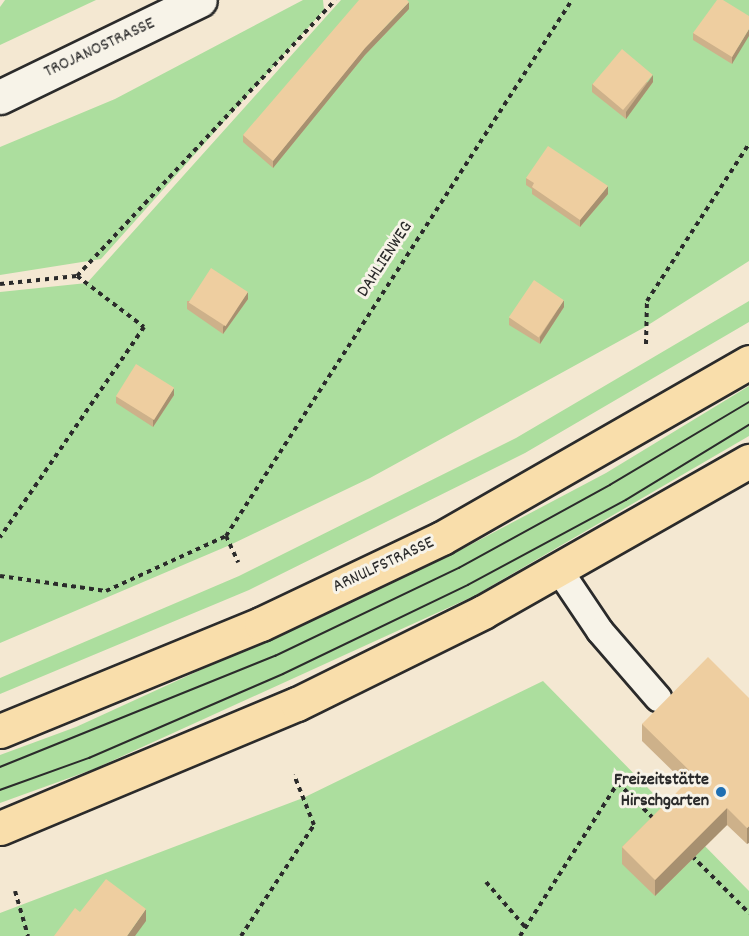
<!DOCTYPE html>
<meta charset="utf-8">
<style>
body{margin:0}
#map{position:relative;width:749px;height:936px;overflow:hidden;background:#f4e8d2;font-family:Dekko,sans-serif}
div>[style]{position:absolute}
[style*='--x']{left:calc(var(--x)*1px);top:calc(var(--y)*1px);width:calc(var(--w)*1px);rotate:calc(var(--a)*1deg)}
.green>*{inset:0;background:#acde9e}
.path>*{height:4px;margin-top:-2px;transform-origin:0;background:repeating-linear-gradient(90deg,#2b2b2b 0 4.5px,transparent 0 9px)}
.roads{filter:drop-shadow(2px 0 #2b2b2b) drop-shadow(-2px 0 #2b2b2b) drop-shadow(0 2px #2b2b2b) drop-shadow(0 -2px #2b2b2b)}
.lane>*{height:26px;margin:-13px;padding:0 13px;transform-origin:13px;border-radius:13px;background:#f7f3e8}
.street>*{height:33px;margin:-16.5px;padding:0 16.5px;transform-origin:16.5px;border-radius:16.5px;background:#f7f3e8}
.primary>*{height:33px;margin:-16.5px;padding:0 16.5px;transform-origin:16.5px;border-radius:16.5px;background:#f9deab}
.tram>*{height:1.5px;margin:-0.75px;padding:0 0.75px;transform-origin:0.75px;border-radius:0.75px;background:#2b2b2b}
.wall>*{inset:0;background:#cdb18a}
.shaded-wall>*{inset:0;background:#a79070}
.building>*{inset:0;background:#eecea0;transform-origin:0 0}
.dots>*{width:16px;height:16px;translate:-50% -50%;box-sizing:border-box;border:3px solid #f7f3e8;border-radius:50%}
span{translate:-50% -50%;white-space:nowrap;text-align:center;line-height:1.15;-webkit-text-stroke:6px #f7f3e8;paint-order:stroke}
.street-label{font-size:18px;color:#2b2b2b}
.poi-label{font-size:18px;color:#2b2b2b;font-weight:700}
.right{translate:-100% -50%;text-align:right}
</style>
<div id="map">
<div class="green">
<i style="clip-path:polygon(5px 0,96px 0,0 45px,0 7px)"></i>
<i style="clip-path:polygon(303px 0,323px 0,324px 10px,101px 259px,0 275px,0 147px,115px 99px)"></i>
<i style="clip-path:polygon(341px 0,749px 0,749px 261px,645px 327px,370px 478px,230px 545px,0 643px,0 292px,87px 283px)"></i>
<i style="clip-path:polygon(749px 301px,749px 322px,525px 453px,249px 590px,0 694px,0 678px,239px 576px,516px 438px)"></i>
<i style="clip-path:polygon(749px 386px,749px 436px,474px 596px,94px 769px,0 803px,0 755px,76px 727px,451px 555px,606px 473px)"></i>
<i style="clip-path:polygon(543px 681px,749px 891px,749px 936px,0 936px,0 913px,303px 798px)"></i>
</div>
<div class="path">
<i style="--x:77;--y:276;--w:378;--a:-46.9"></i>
<i style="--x:0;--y:284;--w:77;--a:-5.9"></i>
<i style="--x:77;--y:276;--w:84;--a:37.3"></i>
<i style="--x:144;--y:327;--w:255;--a:124.4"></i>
<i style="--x:646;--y:344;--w:43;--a:-88.7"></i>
<i style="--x:647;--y:301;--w:187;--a:-57"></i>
<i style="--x:226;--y:536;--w:29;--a:65"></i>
<i style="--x:0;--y:576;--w:107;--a:8.1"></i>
<i style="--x:106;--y:591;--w:132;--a:-24.6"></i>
<i style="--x:226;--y:536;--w:638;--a:-57.16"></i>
<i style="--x:692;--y:856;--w:81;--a:45"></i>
<i style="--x:486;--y:882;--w:61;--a:49"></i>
<i style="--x:15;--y:891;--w:47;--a:73.9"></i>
<i style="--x:241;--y:936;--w:133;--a:-56.7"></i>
<i style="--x:314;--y:825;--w:54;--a:-111.8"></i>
<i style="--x:520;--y:936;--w:182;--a:-57.4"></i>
<i style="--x:618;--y:783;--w:51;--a:45"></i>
</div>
<div class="roads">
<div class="lane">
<i style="--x:559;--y:570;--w:73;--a:56.1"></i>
<i style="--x:600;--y:631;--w:89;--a:49.1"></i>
</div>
<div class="street">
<i style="--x:0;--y:97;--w:222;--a:-25.9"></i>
</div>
<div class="primary">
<i style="--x:0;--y:731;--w:282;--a:-22.3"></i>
<i style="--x:261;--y:624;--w:200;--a:-25.4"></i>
<i style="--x:442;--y:538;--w:354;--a:-29.8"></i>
<i style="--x:0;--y:828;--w:322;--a:-22.7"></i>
<i style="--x:297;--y:704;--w:208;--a:-26.3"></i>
<i style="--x:483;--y:612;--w:306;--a:-29.6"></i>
</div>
</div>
<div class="tram">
<i style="--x:0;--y:767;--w:297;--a:-22"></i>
<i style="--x:275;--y:656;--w:204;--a:-25.6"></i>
<i style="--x:459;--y:568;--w:172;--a:-28.8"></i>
<i style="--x:610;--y:485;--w:162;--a:-30.8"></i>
<i style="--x:0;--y:790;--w:95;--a:-19.8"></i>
<i style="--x:89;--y:758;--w:211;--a:-23.4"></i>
<i style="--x:283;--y:674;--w:205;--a:-25.7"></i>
<i style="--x:468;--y:585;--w:179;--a:-28.3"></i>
<i style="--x:626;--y:500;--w:144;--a:-31.4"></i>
</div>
<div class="wall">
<i style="clip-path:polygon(409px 9px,365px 55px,273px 168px,243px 142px,243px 135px)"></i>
<i style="clip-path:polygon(749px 16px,732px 64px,693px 40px,693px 33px)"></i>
<i style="clip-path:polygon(653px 82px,626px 119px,592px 92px,592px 84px)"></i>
<i style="clip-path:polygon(526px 178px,608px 194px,580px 227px,532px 194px,532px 189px,526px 185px)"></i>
<i style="clip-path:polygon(248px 299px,223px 334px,187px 309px,187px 301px)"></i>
<i style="clip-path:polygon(564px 307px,540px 344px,509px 325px,509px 318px)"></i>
<i style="clip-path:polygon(174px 395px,153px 427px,116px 403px,116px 396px)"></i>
<i style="clip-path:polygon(749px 698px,747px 844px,727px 825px,655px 896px,622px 864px,622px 847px,686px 784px,642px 741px,642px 724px)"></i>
</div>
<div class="shaded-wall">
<i style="clip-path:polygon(409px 2px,409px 9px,365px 55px,273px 168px,273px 161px,365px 48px)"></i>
<i style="clip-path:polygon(749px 29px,749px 36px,732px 64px,732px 57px)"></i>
<i style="clip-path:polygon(653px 75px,653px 82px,626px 119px,626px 112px)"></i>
<i style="clip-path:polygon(608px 186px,608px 194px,580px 227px,580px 220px)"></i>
<i style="clip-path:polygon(248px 292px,248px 299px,223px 334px,223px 327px)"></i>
<i style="clip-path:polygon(564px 300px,564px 307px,540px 344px,540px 337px)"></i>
<i style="clip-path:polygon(174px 388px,174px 395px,153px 427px,153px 420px)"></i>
<i style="clip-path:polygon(727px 808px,727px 825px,655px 896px,655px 880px)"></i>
<i style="clip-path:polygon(749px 826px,749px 843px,747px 844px,747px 828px)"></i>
<i style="clip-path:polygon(146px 909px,146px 921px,135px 936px,127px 936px)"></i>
</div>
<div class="building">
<i style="clip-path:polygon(359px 0,407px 0,409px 2px,365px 48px,273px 161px,243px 135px)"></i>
<i style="clip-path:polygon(717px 0,723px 0,749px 16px,749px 29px,732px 57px,693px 33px)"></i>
<i style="left:622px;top:49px;width:40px;height:46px;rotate:40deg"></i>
<i style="clip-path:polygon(548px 146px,608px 186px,580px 220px,532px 187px,534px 183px,526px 178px)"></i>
<i style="left:211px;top:268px;width:44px;height:41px;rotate:33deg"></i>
<i style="left:534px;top:280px;width:36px;height:45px;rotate:34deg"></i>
<i style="left:136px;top:364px;width:45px;height:38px;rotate:32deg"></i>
<i style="clip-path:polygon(708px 657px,749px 698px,749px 826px,747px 828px,727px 808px,655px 880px,622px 847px,694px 775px,642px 724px)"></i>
<i style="clip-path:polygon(106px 879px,146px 909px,127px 936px,54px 936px,75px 908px,80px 912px)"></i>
</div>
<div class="dots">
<i style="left:721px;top:792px;background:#1f6fb2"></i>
</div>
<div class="street-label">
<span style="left:100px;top:49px;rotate:-25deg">TROJANOSTRASSE</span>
<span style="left:386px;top:260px;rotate:-57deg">DAHLIENWEG</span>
<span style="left:384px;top:566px;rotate:-25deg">ARNULFSTRASSE</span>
</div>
<div class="poi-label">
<span class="right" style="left:709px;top:792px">Freizeitstätte<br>Hirschgarten</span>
</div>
</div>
